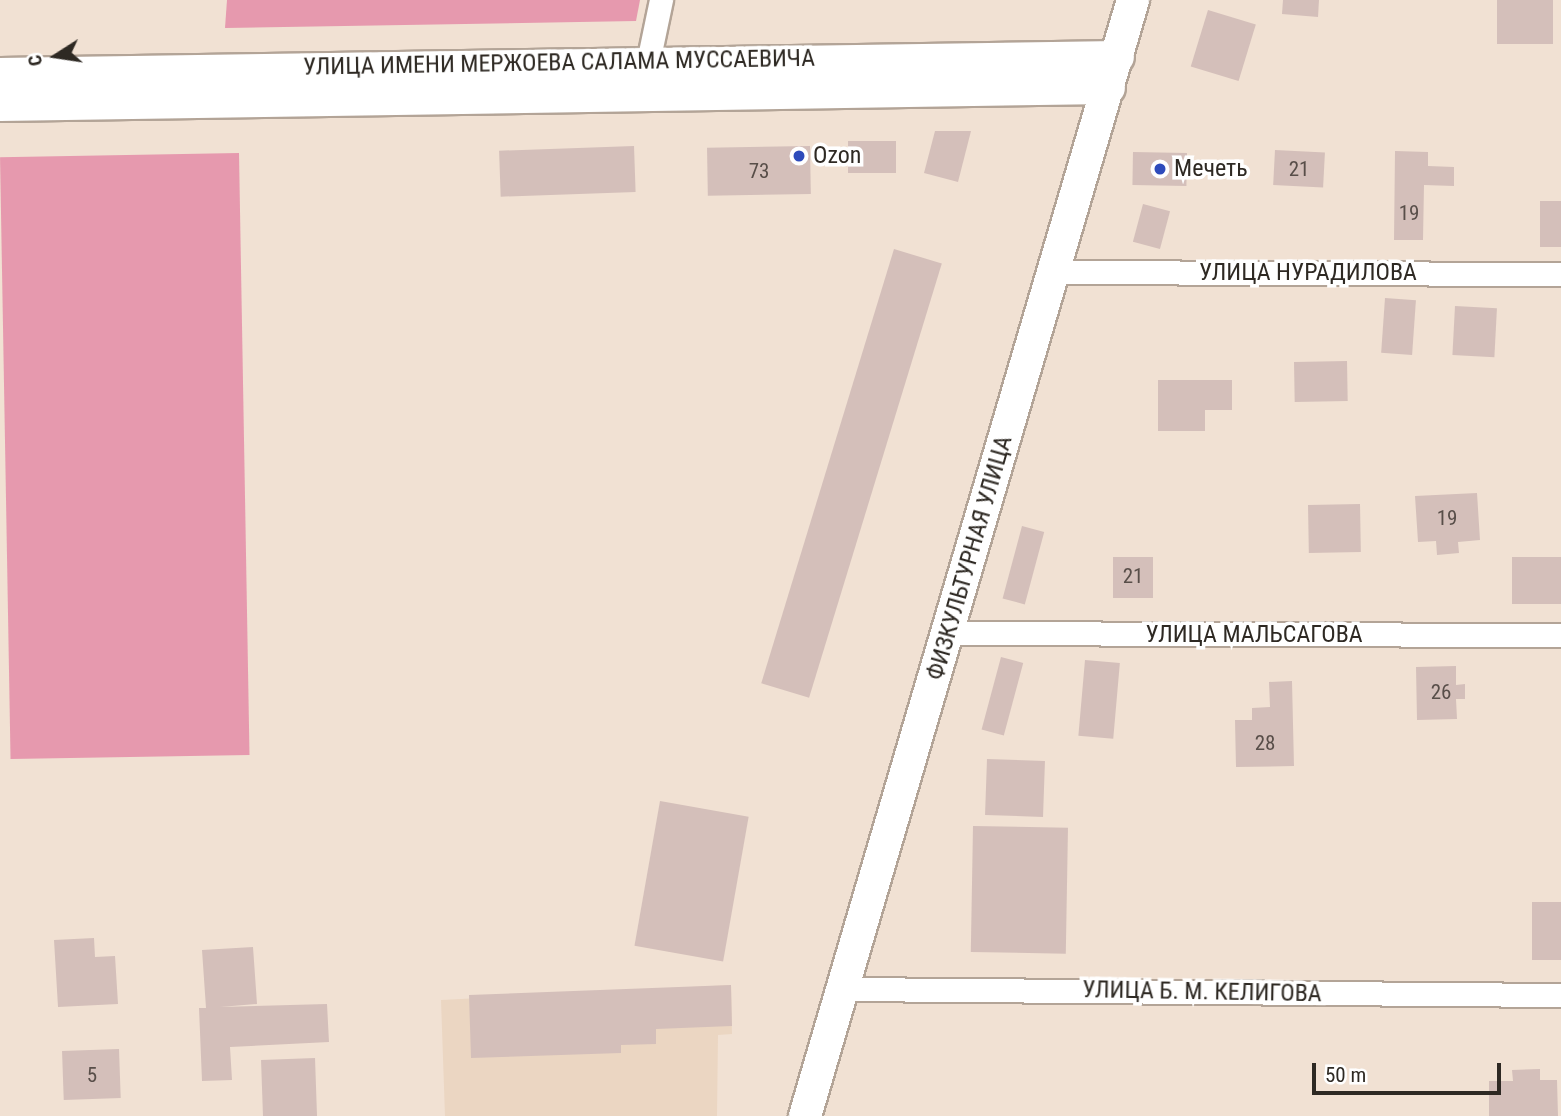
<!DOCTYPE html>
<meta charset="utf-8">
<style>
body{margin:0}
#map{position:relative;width:1561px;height:1116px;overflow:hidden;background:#f1e1d3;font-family:"Roboto Condensed",sans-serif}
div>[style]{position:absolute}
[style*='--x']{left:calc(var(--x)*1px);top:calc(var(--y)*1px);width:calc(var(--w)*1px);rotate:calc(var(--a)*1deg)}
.built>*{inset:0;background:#ebd6c2}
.green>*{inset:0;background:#e699ae;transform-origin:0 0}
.building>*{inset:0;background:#d4bfba;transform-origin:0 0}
.roads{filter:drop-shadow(2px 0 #b3a497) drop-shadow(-2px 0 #b3a497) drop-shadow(0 2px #b3a497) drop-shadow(0 -2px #b3a497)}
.street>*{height:23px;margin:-11.5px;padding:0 11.5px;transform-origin:11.5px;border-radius:11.5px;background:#fff}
.secondary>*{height:32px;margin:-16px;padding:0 16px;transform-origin:16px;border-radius:16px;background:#fff}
.dots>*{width:19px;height:19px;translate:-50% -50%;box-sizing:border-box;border:4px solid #fff;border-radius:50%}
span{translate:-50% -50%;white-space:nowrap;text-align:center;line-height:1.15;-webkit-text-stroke:7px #fff;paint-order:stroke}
.number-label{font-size:21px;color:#584e49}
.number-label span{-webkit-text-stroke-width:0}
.street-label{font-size:24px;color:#2e2923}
.poi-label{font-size:24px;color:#2e2923}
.left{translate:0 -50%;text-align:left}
.north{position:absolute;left:21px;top:21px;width:70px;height:70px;-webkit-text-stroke:5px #fff;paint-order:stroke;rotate:258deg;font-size:19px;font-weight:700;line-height:28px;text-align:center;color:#2e2923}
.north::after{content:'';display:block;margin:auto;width:24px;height:32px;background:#2e2923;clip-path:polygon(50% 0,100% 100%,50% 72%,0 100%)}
.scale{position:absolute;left:1312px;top:1063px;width:189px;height:32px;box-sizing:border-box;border:4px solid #2e2923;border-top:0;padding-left:9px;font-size:21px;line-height:24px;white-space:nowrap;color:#2e2923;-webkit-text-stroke:5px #fff;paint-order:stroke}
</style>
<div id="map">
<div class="built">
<i style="clip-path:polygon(731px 985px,732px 1034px,718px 1035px,717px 1116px,445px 1116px,441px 1000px)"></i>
</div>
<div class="green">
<i style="clip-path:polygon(227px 0,640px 0,636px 21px,225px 28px)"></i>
<i style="left:239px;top:153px;width:602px;height:239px;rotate:89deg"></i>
</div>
<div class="building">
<i style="clip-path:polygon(1283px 0,1319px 0,1318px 17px,1282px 14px)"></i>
<i style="left:1497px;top:0;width:56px;height:44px"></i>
<i style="left:1208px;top:10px;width:50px;height:59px;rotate:17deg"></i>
<i style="clip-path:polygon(935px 131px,971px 131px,958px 182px,924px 173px)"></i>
<i style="left:896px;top:141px;width:32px;height:48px;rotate:90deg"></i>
<i style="left:634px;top:146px;width:46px;height:135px;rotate:88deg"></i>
<i style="left:810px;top:146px;width:48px;height:103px;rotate:89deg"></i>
<i style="left:1275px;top:150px;width:50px;height:35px;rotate:3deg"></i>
<i style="clip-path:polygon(1395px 151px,1428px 152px,1428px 166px,1454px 167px,1454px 186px,1424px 185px,1423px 240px,1394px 240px)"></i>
<i style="left:1133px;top:152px;width:54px;height:33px;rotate:1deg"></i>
<i style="left:1540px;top:201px;width:21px;height:46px"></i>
<i style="left:1143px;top:204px;width:28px;height:39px;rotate:15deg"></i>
<i style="left:894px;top:249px;width:50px;height:454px;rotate:17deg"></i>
<i style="left:1385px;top:298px;width:31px;height:55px;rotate:4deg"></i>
<i style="left:1455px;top:306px;width:42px;height:49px;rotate:3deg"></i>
<i style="left:1347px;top:361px;width:40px;height:53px;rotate:89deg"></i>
<i style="clip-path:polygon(1158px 380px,1232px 380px,1232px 410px,1205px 410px,1205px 431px,1158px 431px)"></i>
<i style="clip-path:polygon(1477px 493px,1480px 540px,1458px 542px,1459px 553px,1437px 555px,1436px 541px,1418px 542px,1415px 496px)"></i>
<i style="left:1360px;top:504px;width:48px;height:52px;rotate:89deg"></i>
<i style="left:1022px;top:526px;width:23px;height:75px;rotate:15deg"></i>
<i style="left:1153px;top:557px;width:41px;height:40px;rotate:90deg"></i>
<i style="left:1561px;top:557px;width:47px;height:49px;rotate:90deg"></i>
<i style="left:1001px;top:657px;width:23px;height:75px;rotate:15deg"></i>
<i style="left:1085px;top:660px;width:35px;height:76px;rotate:5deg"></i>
<i style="clip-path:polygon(1456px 666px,1456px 685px,1465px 684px,1465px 699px,1456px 699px,1457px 719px,1417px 720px,1416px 667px)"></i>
<i style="clip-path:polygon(1292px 681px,1294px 766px,1236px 767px,1235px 720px,1252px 720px,1252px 708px,1270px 707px,1269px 682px)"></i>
<i style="left:987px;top:759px;width:58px;height:56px;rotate:2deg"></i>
<i style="left:660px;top:801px;width:90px;height:147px;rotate:10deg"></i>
<i style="left:973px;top:826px;width:95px;height:126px;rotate:1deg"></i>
<i style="left:1532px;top:902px;width:29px;height:58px"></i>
<i style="clip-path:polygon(94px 938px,95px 957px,115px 956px,118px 1004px,58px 1007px,54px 940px)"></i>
<i style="clip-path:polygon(253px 947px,257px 1004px,220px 1007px,327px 1004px,329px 1042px,230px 1047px,232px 1080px,202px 1081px,199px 1008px,206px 1008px,202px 950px)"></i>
<i style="clip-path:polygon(731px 985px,732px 1026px,656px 1029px,656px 1044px,621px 1045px,621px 1053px,471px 1058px,469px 995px)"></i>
<i style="left:119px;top:1049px;width:49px;height:57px;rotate:88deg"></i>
<i style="left:315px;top:1058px;width:58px;height:54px;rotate:88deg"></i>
<i style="clip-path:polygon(1540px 1069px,1540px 1080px,1557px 1080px,1558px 1116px,1489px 1116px,1489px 1081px,1513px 1081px,1512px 1070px)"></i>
</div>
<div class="roads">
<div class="street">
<i style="--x:648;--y:62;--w:63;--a:-78.2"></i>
<i style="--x:1054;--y:272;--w:507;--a:0.23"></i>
<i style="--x:948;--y:633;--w:613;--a:0.19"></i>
<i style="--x:843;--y:989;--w:718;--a:0.48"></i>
</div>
<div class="secondary">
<i style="--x:0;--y:74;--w:1118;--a:-0.87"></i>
<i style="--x:0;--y:105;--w:1109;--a:-0.88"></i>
<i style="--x:805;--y:1116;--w:1163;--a:-73.62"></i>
</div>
</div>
<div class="dots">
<i style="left:799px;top:156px;background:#2e4bbb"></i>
<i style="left:1160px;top:169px;background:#2e4bbb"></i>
</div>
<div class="number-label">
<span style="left:1299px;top:169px">21</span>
<span style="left:759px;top:171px">73</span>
<span style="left:1409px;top:213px">19</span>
<span style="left:1447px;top:518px">19</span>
<span style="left:1133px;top:576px">21</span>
<span style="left:1441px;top:692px">26</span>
<span style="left:1265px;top:743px">28</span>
<span style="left:92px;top:1075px">5</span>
</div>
<div class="street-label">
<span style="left:559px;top:63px;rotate:-1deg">УЛИЦА ИМЕНИ МЕРЖОЕВА САЛАМА МУССАЕВИЧА</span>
<span style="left:1308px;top:273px">УЛИЦА НУРАДИЛОВА</span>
<span style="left:970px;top:558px;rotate:-74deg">ФИЗКУЛЬТУРНАЯ УЛИЦА</span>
<span style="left:1254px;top:635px">УЛИЦА МАЛЬСАГОВА</span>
<span style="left:1202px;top:992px;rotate:1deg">УЛИЦА Б. М. КЕЛИГОВА</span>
</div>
<div class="poi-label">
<span class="left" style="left:813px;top:156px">Ozon</span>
<span class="left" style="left:1174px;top:169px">Мечеть</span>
</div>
<div class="north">С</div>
<div class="scale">50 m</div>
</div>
